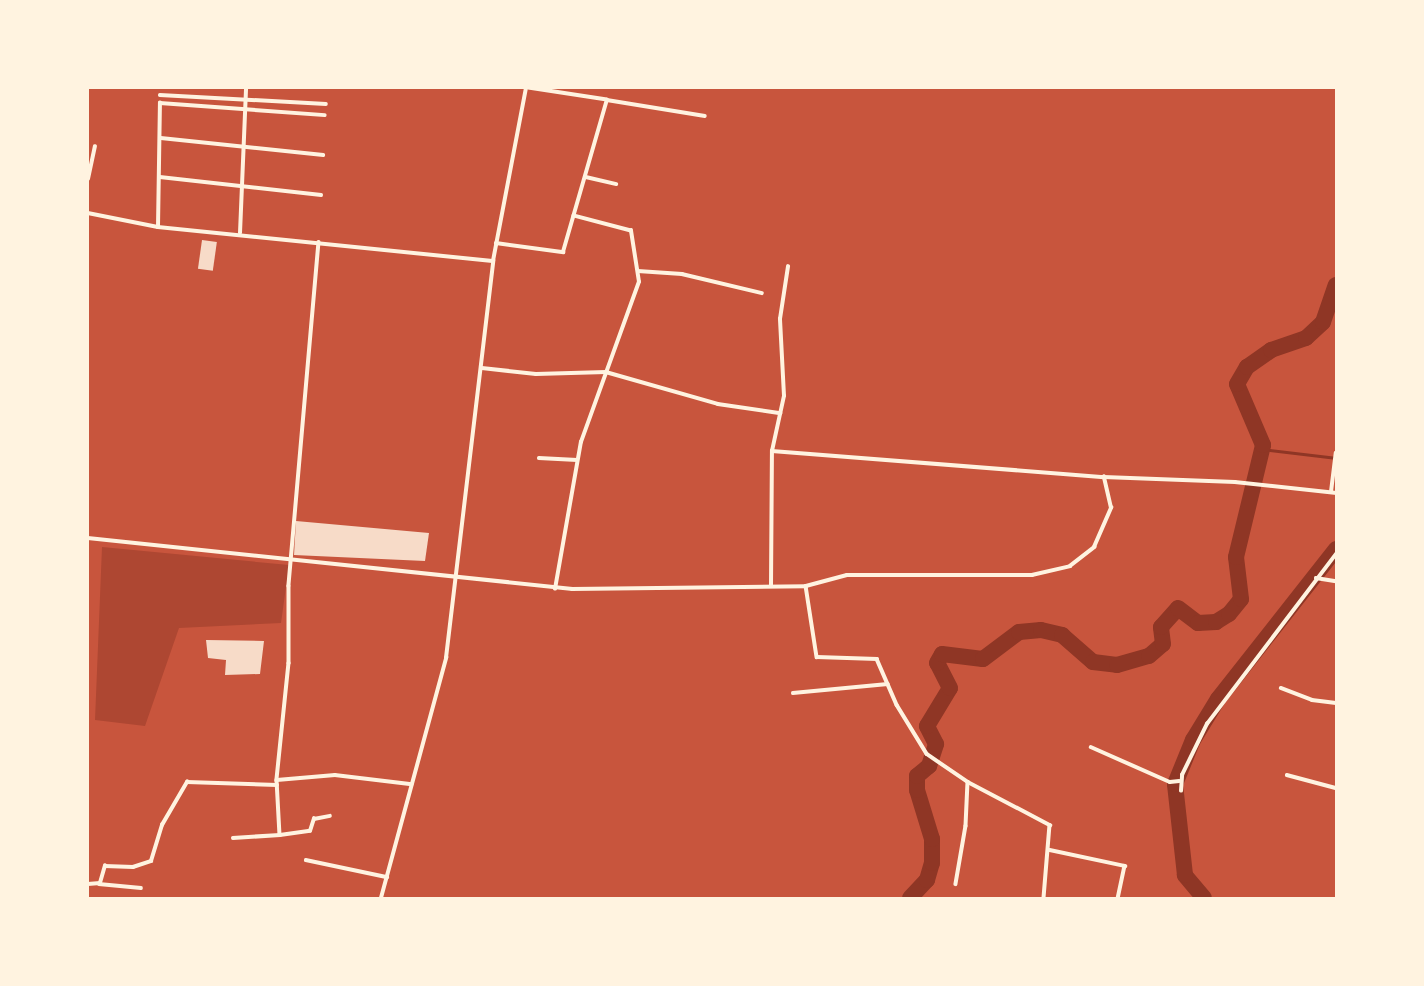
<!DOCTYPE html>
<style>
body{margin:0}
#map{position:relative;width:1424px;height:986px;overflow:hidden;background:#c8553d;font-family:Jost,sans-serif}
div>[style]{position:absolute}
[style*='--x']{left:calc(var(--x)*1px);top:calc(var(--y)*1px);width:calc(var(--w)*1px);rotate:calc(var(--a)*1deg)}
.green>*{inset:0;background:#ae4732}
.stream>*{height:2.5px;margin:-1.25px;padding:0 1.25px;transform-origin:1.25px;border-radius:1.25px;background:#8f3625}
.river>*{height:16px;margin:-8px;padding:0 8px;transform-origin:8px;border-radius:8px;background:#8f3625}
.building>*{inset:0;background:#f7dbc8;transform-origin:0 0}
.minor>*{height:3.5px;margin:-1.75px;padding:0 1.75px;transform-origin:1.75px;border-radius:1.75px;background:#fff3e0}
span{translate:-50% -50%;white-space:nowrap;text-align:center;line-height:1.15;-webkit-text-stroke:7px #fff3e0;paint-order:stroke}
.frame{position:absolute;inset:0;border:89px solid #fff3e0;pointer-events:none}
</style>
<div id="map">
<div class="green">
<i style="clip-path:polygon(102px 547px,289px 565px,281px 623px,179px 628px,145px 726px,95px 720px)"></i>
</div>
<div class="stream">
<i style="--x:1262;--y:449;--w:75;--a:6.9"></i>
</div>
<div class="river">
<i style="--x:910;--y:898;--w:25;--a:-47"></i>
<i style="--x:927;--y:880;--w:18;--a:-74"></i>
<i style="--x:932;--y:863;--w:24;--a:-90"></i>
<i style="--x:932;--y:839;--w:51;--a:-107"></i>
<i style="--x:917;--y:790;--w:14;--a:-90"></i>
<i style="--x:917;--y:776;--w:16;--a:-40"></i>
<i style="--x:929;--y:766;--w:23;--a:-72"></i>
<i style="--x:936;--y:744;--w:20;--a:-117"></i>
<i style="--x:927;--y:726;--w:44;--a:-58.8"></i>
<i style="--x:950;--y:688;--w:28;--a:-117"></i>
<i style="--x:937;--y:663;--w:10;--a:-61"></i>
<i style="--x:942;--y:654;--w:41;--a:7"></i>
<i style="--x:983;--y:659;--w:45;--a:-36.9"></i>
<i style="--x:1019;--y:632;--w:22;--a:-5"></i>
<i style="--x:1041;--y:630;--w:22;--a:13"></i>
<i style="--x:1062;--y:635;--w:41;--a:41.1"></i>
<i style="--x:1093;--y:662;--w:24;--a:7"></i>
<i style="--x:1117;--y:665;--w:33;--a:-16"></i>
<i style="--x:1149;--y:656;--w:18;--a:-41"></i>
<i style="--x:1163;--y:644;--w:17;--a:-97"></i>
<i style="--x:1161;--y:627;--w:25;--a:-48"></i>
<i style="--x:1178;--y:608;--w:25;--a:37"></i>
<i style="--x:1198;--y:623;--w:18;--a:-3"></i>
<i style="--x:1216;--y:622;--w:15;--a:-32"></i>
<i style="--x:1229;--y:614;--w:19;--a:-51"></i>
<i style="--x:1241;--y:599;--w:42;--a:-96.8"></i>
<i style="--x:1236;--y:557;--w:115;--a:-76.4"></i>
<i style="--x:1263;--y:445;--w:66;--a:-113.1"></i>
<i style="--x:1237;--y:384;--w:20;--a:-60"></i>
<i style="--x:1247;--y:367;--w:29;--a:-35"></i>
<i style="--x:1271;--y:350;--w:37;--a:-19"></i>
<i style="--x:1306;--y:338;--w:23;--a:-43"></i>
<i style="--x:1323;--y:322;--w:39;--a:-71"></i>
<i style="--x:1204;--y:898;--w:30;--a:-130"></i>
<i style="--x:1185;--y:875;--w:92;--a:-96.3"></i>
<i style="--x:1175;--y:784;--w:48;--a:-67.8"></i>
<i style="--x:1193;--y:740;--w:48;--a:-58.6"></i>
<i style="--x:1218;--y:699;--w:191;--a:-51.8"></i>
</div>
<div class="building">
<i style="left:202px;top:240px;width:15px;height:29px;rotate:8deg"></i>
<i style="clip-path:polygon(296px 521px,429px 533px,425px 561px,294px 555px)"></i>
<i style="clip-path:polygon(206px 640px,264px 641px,260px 674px,225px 675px,226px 660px,208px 658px)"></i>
</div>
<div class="minor">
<i style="--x:160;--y:95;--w:166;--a:3.1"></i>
<i style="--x:607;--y:100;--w:99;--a:9.3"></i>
<i style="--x:160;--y:103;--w:165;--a:4.2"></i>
<i style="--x:161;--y:138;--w:163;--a:6"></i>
<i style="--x:160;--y:177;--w:162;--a:6.4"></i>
<i style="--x:586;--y:177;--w:31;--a:13"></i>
<i style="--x:88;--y:179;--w:33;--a:-78"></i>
<i style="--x:88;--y:213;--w:71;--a:11.3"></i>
<i style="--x:158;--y:227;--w:336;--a:5.8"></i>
<i style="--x:158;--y:227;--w:124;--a:-89.1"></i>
<i style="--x:240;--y:233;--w:145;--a:-87.6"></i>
<i style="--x:319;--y:242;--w:345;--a:95"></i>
<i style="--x:289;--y:586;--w:77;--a:90"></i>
<i style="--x:289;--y:663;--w:118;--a:95.9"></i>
<i style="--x:277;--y:780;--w:55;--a:86.9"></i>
<i style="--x:280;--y:835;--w:30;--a:-8"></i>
<i style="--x:310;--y:831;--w:13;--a:-72"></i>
<i style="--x:314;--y:819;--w:16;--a:-11"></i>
<i style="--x:496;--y:243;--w:68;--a:7.7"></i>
<i style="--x:563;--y:252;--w:158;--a:-73.9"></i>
<i style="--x:607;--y:100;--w:79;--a:-171.3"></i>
<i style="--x:638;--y:271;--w:44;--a:3.9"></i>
<i style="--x:682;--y:274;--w:82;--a:13.4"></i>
<i style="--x:482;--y:368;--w:54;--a:6.3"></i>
<i style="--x:536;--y:374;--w:70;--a:-1.6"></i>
<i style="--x:606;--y:372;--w:116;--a:15.9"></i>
<i style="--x:718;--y:404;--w:63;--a:8.3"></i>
<i style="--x:772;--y:451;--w:333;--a:4.5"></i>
<i style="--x:1104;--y:477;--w:131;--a:2.2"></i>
<i style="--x:1235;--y:482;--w:102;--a:6.2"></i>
<i style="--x:539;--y:458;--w:38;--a:3"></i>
<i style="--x:1331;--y:492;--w:39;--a:-83"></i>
<i style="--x:88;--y:538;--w:487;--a:6"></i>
<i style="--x:572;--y:589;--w:234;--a:-0.7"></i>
<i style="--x:806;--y:586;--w:42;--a:-15"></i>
<i style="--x:847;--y:575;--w:185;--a:0"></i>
<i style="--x:1032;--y:575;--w:39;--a:-13"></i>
<i style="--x:1070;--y:566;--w:31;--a:-38"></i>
<i style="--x:1094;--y:547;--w:43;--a:-66.4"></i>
<i style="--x:1111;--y:508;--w:32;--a:-103"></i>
<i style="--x:1316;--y:578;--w:20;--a:9"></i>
<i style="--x:771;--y:586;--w:135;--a:-89.6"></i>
<i style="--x:772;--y:451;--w:56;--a:-77.7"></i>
<i style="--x:784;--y:396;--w:77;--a:-93"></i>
<i style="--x:780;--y:319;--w:53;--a:-81.3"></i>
<i style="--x:806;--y:586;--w:72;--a:81.2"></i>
<i style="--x:817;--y:657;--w:60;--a:1.9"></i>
<i style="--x:877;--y:659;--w:50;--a:66.5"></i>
<i style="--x:897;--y:705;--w:57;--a:58.5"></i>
<i style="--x:927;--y:754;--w:50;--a:34.3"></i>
<i style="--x:968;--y:782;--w:44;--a:92.6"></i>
<i style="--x:966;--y:826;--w:59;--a:99.8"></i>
<i style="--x:555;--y:589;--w:149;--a:-80"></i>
<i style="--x:581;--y:442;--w:170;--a:-70.1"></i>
<i style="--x:639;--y:282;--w:52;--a:-98.9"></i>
<i style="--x:631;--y:231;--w:59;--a:-165.3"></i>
<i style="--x:1281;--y:688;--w:33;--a:21"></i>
<i style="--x:1312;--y:700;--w:24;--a:7"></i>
<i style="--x:793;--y:693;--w:95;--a:-5.4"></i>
<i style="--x:1091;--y:747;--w:86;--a:23.9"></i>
<i style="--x:1170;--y:782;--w:9;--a:-6"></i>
<i style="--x:1287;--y:775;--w:51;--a:14.9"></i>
<i style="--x:277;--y:780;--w:58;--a:-4.9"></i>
<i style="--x:335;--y:775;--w:77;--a:6.8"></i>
<i style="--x:968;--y:782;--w:93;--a:27.7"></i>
<i style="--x:1050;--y:825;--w:73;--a:94.7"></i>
<i style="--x:1181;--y:791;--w:16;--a:-86"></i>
<i style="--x:1182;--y:775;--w:57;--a:-63.9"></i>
<i style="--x:1207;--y:724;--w:213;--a:-52.8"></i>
<i style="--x:233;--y:838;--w:47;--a:-3.7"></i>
<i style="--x:1050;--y:850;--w:77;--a:12"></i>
<i style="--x:1125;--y:866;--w:33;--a:102"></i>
<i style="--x:306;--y:860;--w:83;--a:11.9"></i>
<i style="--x:88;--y:884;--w:12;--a:-5"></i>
<i style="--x:100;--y:883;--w:18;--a:-74"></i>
<i style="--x:105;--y:866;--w:28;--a:2"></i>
<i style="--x:133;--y:867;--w:19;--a:-18"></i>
<i style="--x:151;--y:861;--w:38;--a:-73"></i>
<i style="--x:162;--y:825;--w:50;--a:-59.8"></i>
<i style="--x:187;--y:782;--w:90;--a:1.9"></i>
<i style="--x:99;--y:884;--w:42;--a:5.4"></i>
<i style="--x:381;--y:898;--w:249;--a:-74.8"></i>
<i style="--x:446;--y:658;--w:400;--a:-83.2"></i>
<i style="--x:493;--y:261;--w:176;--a:-79.2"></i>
</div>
<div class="frame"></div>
</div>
